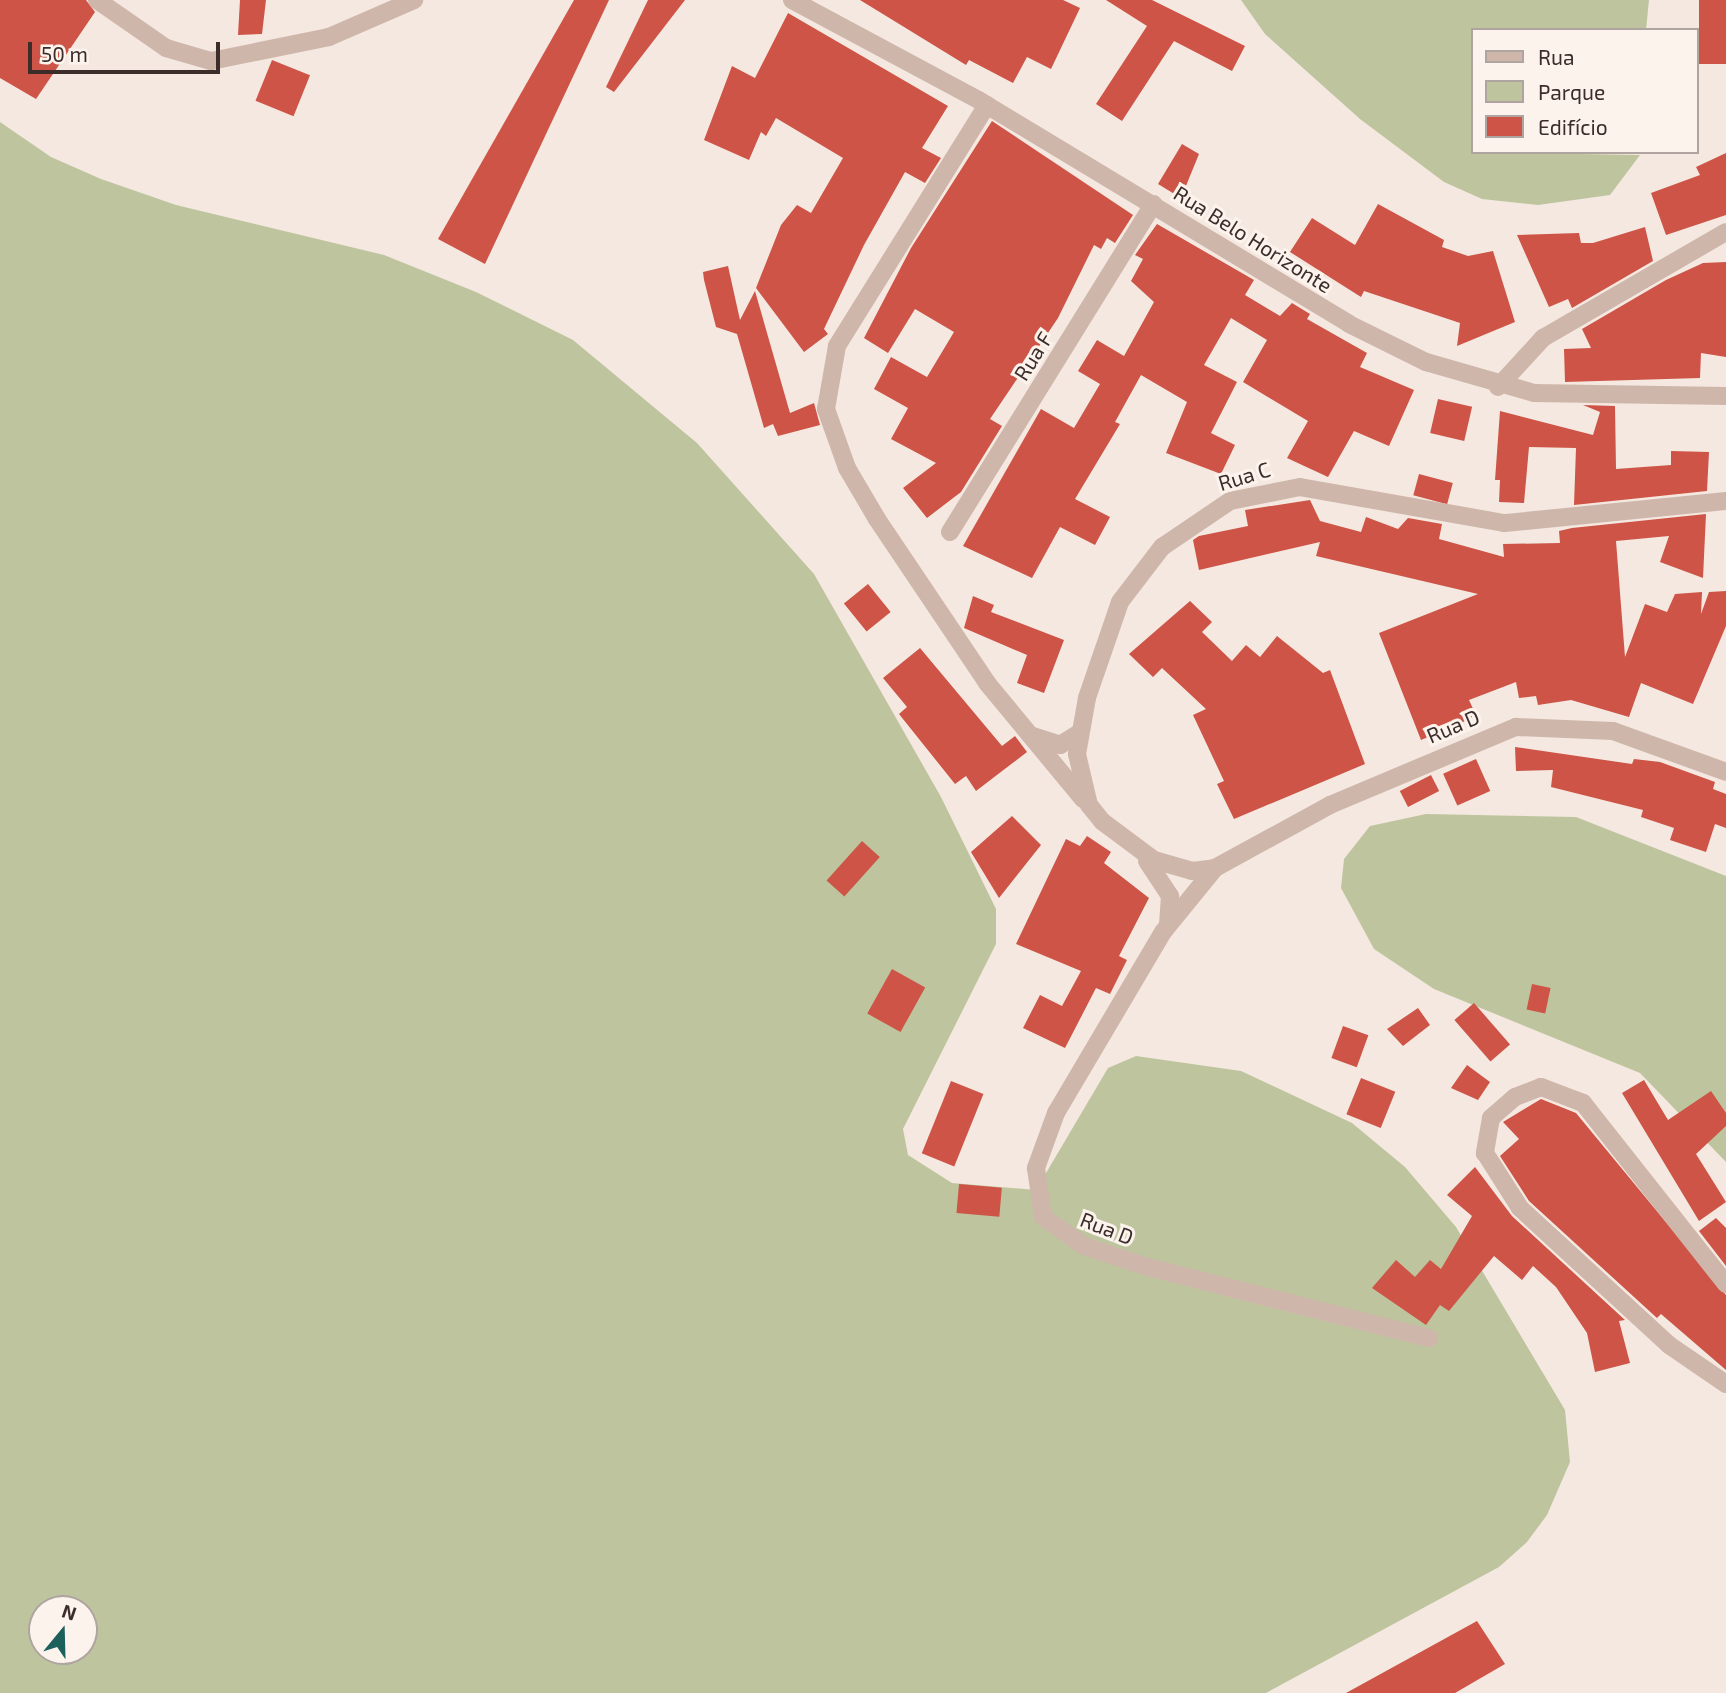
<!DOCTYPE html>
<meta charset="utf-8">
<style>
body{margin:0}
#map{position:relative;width:1726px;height:1693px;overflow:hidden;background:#f5e8e0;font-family:"Exo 2",sans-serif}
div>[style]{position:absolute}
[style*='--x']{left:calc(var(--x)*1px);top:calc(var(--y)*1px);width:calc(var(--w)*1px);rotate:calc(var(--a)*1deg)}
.green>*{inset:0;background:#bec59e}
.building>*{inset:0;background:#cd5446;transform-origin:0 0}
.minor>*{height:18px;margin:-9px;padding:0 9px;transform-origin:9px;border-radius:9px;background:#ceb6aa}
.tertiary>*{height:18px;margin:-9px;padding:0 9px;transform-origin:9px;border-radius:9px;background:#ceb6aa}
span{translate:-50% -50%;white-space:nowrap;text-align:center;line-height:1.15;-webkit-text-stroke:6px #fcf3ed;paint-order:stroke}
.street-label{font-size:21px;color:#3c2d2a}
.legend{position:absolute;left:1471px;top:28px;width:228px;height:126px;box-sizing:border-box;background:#fcf3ed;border:2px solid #afa49f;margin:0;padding:9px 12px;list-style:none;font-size:21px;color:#3c2d2a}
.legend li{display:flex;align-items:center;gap:14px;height:35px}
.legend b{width:35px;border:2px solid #afa49f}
.north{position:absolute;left:28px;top:1595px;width:70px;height:70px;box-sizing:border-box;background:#fcf3ed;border:2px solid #afa49f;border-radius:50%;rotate:19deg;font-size:19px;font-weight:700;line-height:28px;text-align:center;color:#3c2d2a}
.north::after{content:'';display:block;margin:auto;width:24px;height:32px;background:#1c605c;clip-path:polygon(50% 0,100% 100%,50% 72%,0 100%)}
.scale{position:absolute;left:28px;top:42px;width:192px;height:32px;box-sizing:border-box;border:4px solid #3c2d2a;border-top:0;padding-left:9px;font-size:21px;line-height:24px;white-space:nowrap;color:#3c2d2a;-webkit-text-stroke:5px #fcf3ed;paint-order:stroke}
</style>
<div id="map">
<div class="green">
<i style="clip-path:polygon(1241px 0,1649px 0,1646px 30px,1472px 30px,1472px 152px,1640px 155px,1610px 195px,1538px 205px,1482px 199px,1444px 182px,1360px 119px,1265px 34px)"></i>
<i style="clip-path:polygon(evenodd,0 122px,51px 157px,101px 179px,176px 205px,384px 255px,476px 292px,573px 340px,697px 443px,814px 574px,941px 797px,996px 909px,996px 944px,903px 1129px,908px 1155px,952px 1183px,1036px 1190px,1108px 1068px,1136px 1056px,1241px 1071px,1352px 1123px,1405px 1167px,1456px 1227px,1565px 1410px,1570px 1462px,1547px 1515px,1527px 1542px,1499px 1567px,1266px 1693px,0 1693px,0 122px,42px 1609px,84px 1609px,84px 1651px,42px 1651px,42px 1609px)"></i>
<i style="clip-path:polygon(1426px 814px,1576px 817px,1726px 876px,1726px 1162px,1640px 1073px,1434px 989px,1374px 949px,1341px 888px,1344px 859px,1370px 826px)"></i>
</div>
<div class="building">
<i style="clip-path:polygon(0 0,86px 0,95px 12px,36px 99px,0 78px)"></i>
<i style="clip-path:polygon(240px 0,266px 0,262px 34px,238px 35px)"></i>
<i style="clip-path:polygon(574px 0,609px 0,485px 264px,438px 239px)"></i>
<i style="clip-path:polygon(648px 0,685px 0,614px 92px,606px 87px)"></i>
<i style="clip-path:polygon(860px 0,1063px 0,1080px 8px,1051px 69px,1027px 57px,1013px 83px,969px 60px,966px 65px)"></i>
<i style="clip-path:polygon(1106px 0,1152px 0,1245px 46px,1232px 71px,1174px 41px,1122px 121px,1096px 104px,1147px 26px)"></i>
<i style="left:1699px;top:0;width:27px;height:64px"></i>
<i style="clip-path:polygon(788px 13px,948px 106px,922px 148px,941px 158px,925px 183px,905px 172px,864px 245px,824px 329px,828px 334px,804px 352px,756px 288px,781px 225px,797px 205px,811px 213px,843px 158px,776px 118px,766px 136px,761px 132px,749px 160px,704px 140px,732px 66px,755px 78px)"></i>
<i style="left:272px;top:60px;width:41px;height:44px;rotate:22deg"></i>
<i style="clip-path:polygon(992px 121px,1133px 215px,1115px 243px,1107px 238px,1101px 249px,1094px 245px,1058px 318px,990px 419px,1002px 426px,961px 492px,927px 518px,903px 488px,936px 463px,891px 439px,908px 408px,874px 389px,891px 357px,927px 377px,954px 332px,915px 309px,888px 353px,864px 338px,911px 248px)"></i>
<i style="clip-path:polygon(1182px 144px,1199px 154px,1181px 198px,1158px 184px)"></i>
<i style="clip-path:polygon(1726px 153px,1726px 215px,1666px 235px,1651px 193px,1700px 175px,1696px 167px)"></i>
<i style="clip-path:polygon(1378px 204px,1444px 240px,1442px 247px,1468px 256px,1493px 251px,1515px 322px,1457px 346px,1460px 323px,1364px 291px,1361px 297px,1290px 252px,1312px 218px,1355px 245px)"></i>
<i style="clip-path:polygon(1157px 224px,1254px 280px,1245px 295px,1280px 316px,1292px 303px,1310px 314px,1307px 319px,1367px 353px,1360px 367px,1414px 390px,1389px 446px,1354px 431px,1328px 477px,1287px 458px,1308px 421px,1243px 382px,1267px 340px,1231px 318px,1204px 365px,1237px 382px,1211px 433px,1235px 445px,1221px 474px,1166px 453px,1187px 402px,1141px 375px,1115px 422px,1120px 424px,1075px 499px,1110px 517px,1095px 545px,1060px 527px,1032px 578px,963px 546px,1041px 409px,1074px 428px,1100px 384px,1078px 371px,1097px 340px,1124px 356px,1154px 302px,1131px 281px,1143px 259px,1135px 255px)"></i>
<i style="clip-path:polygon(1645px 227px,1653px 261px,1572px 308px,1568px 299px,1549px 307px,1517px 235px,1579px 233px,1581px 243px,1593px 243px)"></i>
<i style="clip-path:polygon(1726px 262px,1726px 357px,1701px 353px,1700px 378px,1565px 382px,1564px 349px,1591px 348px,1582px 329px,1666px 280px,1703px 263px)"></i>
<i style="clip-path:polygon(728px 266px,740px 320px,755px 291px,790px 413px,814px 403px,820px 425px,778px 436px,773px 424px,764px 428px,737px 334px,716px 327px,704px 280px,703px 272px)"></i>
<i style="left:1438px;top:399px;width:35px;height:35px;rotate:13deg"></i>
<i style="clip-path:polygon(1583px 405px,1615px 406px,1616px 469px,1671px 465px,1671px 451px,1709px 452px,1707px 491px,1574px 505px,1576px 448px,1529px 447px,1524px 503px,1499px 502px,1500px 480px,1495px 480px,1500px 411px,1593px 435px,1600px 412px)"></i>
<i style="left:1419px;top:474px;width:35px;height:22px;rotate:15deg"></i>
<i style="clip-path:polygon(1310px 500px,1320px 521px,1361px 532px,1366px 517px,1398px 529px,1408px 518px,1442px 524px,1439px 539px,1504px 557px,1503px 544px,1560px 543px,1559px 531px,1572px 528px,1706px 514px,1703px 578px,1660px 562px,1669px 536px,1616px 541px,1625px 657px,1645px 604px,1667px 612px,1675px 594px,1702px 592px,1701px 614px,1709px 592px,1726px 591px,1726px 626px,1693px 704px,1641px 683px,1629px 717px,1571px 700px,1538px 705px,1536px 696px,1519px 698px,1516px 682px,1469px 700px,1475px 713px,1470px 719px,1421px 740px,1379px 633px,1478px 594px,1316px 556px,1320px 542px,1199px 570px,1193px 540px,1199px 536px,1248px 526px,1245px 510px)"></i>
<i style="left:868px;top:584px;width:36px;height:31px;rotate:51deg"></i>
<i style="clip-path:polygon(973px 596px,994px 605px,991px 612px,1064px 640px,1044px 693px,1017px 683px,1027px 655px,964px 628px)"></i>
<i style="clip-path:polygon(1190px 601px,1212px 622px,1202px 632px,1232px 661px,1246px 645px,1260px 657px,1277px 636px,1323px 673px,1330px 670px,1365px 764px,1234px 819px,1217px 784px,1224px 781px,1193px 715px,1206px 709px,1162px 668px,1153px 677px,1129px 654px)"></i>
<i style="clip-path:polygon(920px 648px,1002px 746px,1015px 736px,1027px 752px,976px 791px,966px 776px,955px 784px,899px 714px,907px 707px,883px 678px)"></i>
<i style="clip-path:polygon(1515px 747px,1632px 764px,1634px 759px,1660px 762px,1715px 782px,1713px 789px,1726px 794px,1726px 828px,1715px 824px,1706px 852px,1670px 840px,1674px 828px,1641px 817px,1643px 810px,1551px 787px,1553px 770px,1516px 771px)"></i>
<i style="left:1476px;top:759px;width:35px;height:36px;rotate:66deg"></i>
<i style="left:1431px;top:775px;width:18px;height:35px;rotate:63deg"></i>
<i style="clip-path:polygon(1012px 816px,1041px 845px,999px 898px,971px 852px)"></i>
<i style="clip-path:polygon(1087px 836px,1111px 852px,1104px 863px,1149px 898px,1119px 956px,1127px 960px,1110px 994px,1096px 988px,1065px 1048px,1023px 1028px,1040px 995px,1062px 1006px,1081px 971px,1016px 944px,1066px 839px,1080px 846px)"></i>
<i style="left:862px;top:841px;width:24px;height:53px;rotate:42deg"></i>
<i style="left:892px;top:969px;width:38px;height:51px;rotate:29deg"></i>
<i style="left:1532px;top:984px;width:19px;height:26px;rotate:12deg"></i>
<i style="left:1474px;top:1003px;width:55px;height:26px;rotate:49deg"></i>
<i style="clip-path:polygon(1418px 1008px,1430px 1025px,1403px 1046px,1387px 1029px)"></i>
<i style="left:1343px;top:1026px;width:27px;height:34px;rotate:20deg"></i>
<i style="clip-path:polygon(1467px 1065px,1490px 1082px,1478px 1100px,1451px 1088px)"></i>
<i style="left:1361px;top:1078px;width:37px;height:39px;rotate:22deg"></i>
<i style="clip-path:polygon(1644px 1080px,1668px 1120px,1711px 1091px,1726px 1113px,1726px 1126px,1696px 1154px,1726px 1202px,1699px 1221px,1622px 1093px)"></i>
<i style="left:951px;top:1081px;width:35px;height:78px;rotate:22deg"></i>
<i style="clip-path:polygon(1541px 1099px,1576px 1113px,1726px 1295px,1726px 1370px,1661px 1314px,1657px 1318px,1529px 1201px,1500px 1156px,1519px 1139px,1503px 1122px)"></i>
<i style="clip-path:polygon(1475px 1167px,1512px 1216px,1625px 1320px,1619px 1321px,1630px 1363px,1595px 1372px,1587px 1333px,1556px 1287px,1533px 1266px,1522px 1280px,1494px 1256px,1449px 1311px,1440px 1305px,1426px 1325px,1372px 1288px,1396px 1260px,1415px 1277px,1430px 1260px,1441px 1269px,1472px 1216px,1447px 1195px)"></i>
<i style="left:959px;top:1184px;width:43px;height:29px;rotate:5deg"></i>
<i style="clip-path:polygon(1716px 1218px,1726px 1228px,1726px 1266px,1699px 1231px)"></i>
<i style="clip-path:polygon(1477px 1621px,1505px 1664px,1455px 1693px,1346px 1693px)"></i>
</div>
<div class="minor">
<i style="--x:987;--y:105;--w:284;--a:121.9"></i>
<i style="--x:837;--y:346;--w:64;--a:99.9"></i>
<i style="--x:826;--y:409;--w:63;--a:70.4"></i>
<i style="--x:847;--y:468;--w:59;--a:59.5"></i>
<i style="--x:877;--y:519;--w:197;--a:56.1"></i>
<i style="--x:987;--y:683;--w:151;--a:50.4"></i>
<i style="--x:1498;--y:387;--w:67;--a:-47.4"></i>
<i style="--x:1543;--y:338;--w:211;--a:-30.1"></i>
<i style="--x:1726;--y:501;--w:223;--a:174.3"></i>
<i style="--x:1504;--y:523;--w:207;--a:-170"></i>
<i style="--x:1300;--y:487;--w:71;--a:168.7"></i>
<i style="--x:1230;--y:501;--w:82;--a:145.9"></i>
<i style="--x:1162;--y:547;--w:69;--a:127.4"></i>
<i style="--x:1120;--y:602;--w:102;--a:109"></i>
<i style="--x:1087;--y:698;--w:57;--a:100.1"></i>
<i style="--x:1077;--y:754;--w:52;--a:76.8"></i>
<i style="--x:1089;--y:805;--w:22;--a:51"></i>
<i style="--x:1103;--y:822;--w:64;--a:36.7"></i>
<i style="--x:1154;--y:860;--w:40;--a:16"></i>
<i style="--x:1192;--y:871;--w:23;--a:-7"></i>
<i style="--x:1215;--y:868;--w:131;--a:-28.7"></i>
<i style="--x:1330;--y:805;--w:202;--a:-22.8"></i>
<i style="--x:1516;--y:727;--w:97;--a:2.4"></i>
<i style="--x:1613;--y:731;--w:120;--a:19.9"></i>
<i style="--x:950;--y:532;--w:386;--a:-58.2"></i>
<i style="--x:1030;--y:735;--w:32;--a:18"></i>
<i style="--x:1060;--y:745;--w:22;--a:-32"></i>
<i style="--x:1147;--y:861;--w:42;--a:56.7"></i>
<i style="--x:1170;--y:896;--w:27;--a:94"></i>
<i style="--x:1215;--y:868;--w:82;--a:129.1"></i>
<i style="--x:1163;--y:932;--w:210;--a:120.6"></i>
<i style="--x:1056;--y:1113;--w:59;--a:110"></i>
<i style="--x:1036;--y:1168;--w:49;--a:81.9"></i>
<i style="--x:1043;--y:1217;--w:50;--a:35.3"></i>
<i style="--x:1084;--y:1246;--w:67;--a:18.2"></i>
<i style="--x:1148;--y:1267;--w:290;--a:14.2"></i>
<i style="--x:1726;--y:1284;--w:231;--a:-128.3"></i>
<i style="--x:1583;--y:1103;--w:45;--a:-159.1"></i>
<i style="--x:1541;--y:1087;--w:28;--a:159"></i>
<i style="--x:1515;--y:1097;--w:32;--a:139"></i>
<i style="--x:1491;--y:1118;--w:36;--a:100"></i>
<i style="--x:1485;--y:1153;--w:65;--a:57.5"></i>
<i style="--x:1520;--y:1208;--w:202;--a:42.6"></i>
<i style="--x:1669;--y:1345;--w:69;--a:34.4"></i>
</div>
<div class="tertiary">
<i style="--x:97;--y:0;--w:84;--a:34.8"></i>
<i style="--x:166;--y:48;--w:47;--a:16.1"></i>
<i style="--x:211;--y:61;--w:120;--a:-11.5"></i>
<i style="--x:329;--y:37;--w:93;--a:-23.5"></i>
<i style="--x:792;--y:0;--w:213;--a:28.2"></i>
<i style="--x:980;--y:101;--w:431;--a:31.1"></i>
<i style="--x:1349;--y:324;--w:86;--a:26.3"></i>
<i style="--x:1426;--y:362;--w:112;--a:16"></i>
<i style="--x:1534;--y:393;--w:192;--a:0.9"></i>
</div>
<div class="street-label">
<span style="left:1253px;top:239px;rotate:32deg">Rua Belo Horizonte</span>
<span style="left:1033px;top:356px;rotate:-58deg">Rua F</span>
<span style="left:1244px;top:476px;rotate:-17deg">Rua C</span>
<span style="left:1453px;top:726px;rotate:-23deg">Rua D</span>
<span style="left:1107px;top:1228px;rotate:21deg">Rua D</span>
</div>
<ul class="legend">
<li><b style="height:9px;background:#ceb6aa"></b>Rua</li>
<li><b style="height:19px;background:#bec59e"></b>Parque</li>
<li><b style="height:19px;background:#cd5446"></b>Edifício</li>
</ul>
<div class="north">N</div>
<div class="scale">50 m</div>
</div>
